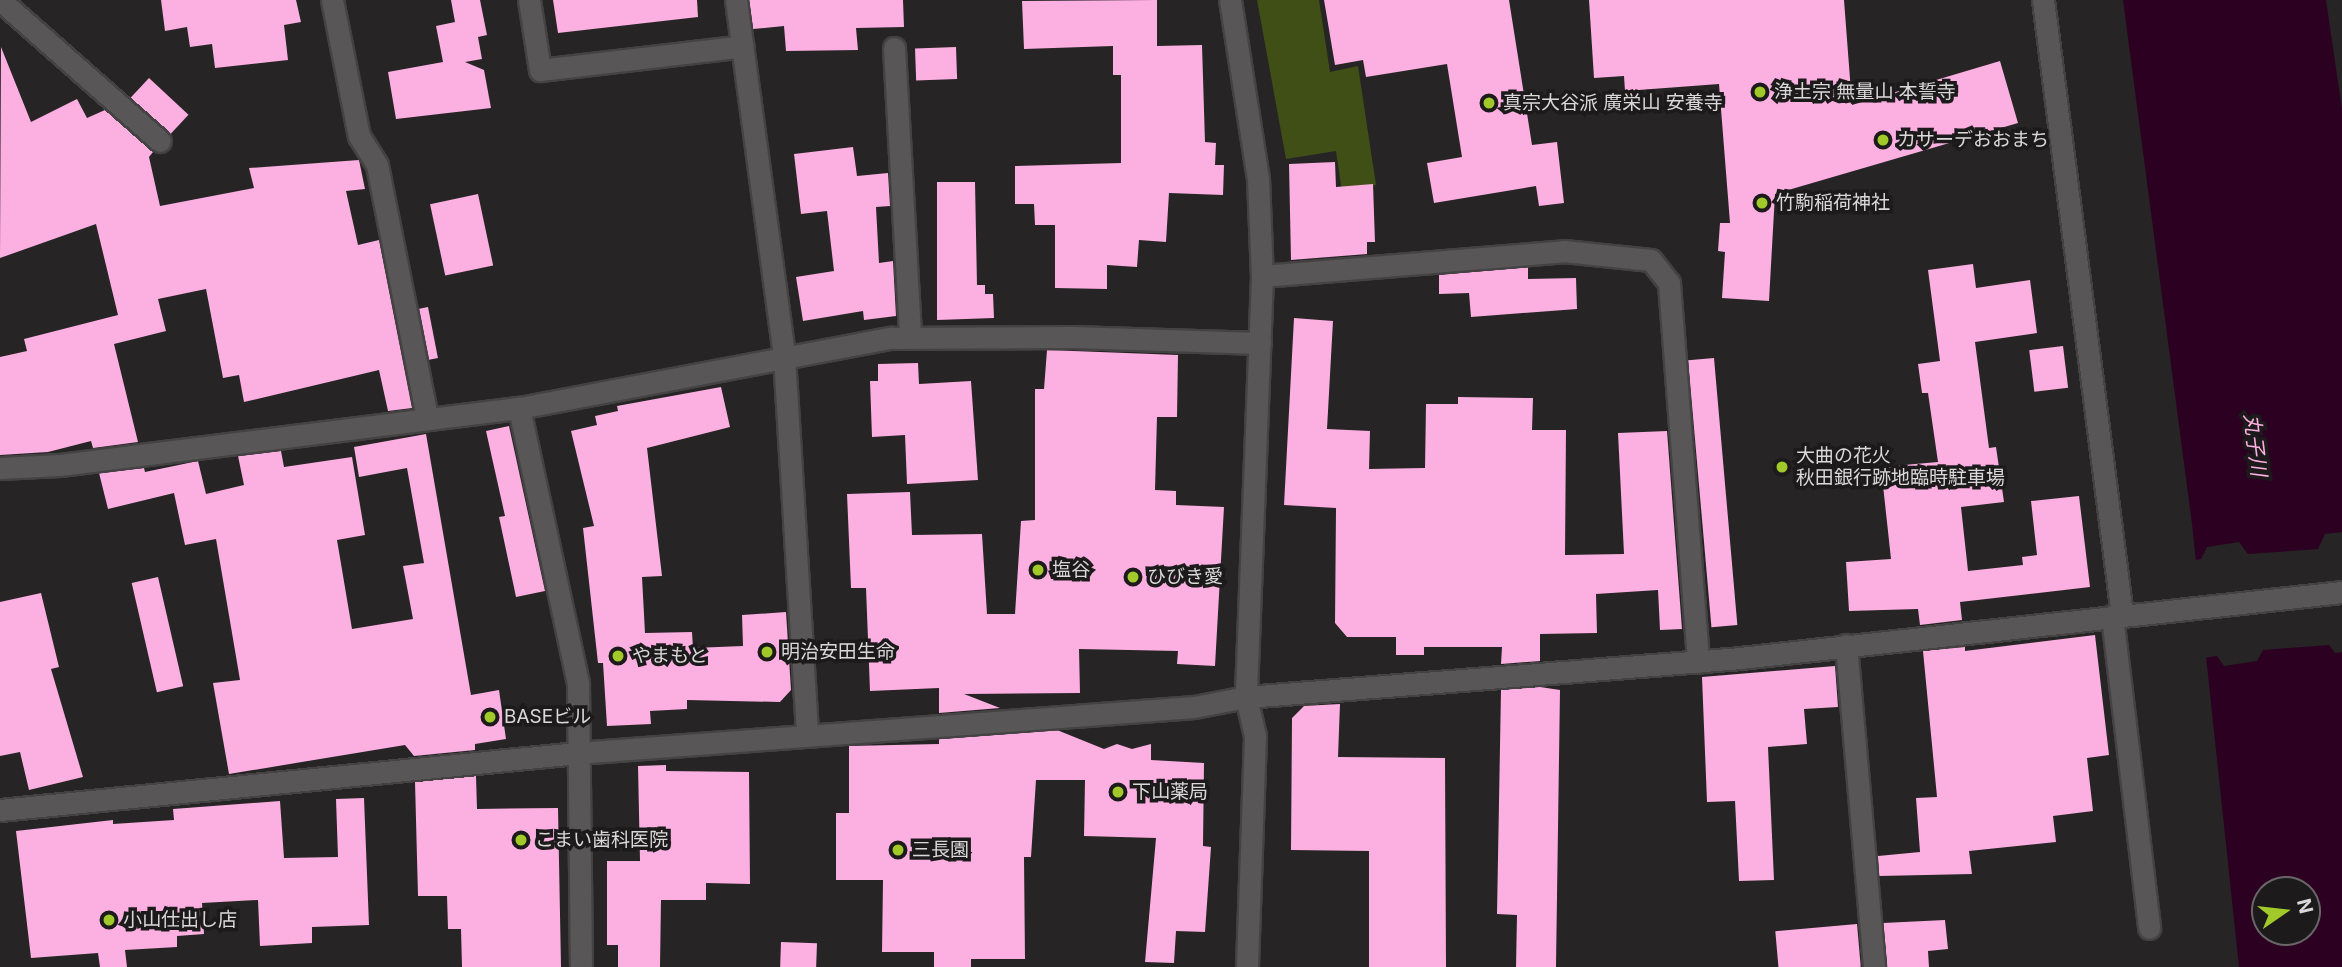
<!DOCTYPE html>
<meta charset="utf-8">
<style>
body{margin:0}
#map{position:relative;width:2342px;height:967px;overflow:hidden;background:#262425;font-family:Inter,"Noto Sans JP",sans-serif}
div>[style]{position:absolute}
[style*='--x']{left:calc(var(--x)*1px);top:calc(var(--y)*1px);width:calc(var(--w)*1px);rotate:calc(var(--a)*1deg)}
.green>*{inset:0;background:#3f4f15}
.water>*{inset:0;background:#2c0021}
.pier>*{inset:0;background:#262425}
.building>*{inset:0;background:#fcafe1;transform-origin:0 0}
.roads{filter:drop-shadow(2px 0 #444243) drop-shadow(-2px 0 #444243) drop-shadow(0 2px #444243) drop-shadow(0 -2px #444243)}
.minor>*{height:21px;margin:-10.5px;padding:0 10.5px;transform-origin:10.5px;border-radius:10.5px;background:#595658}
.dots>*{width:19px;height:19px;translate:-50% -50%;box-sizing:border-box;border:4px solid #1d1a1c;border-radius:50%}
span{translate:-50% -50%;white-space:nowrap;text-align:center;line-height:1.15;-webkit-text-stroke:7px #1d1a1c;paint-order:stroke}
.poi-label{font-size:19px;color:#dad8d9}
.left{translate:0 -50%;text-align:left}
.water-label{font-size:21px;color:#fdafe2;font-style:italic}
.north{position:absolute;left:2251px;top:876px;width:70px;height:70px;box-sizing:border-box;background:#1d1a1c;border:2px solid #696668;border-radius:50%;rotate:76deg;font-size:19px;font-weight:700;line-height:28px;text-align:center;color:#dad8d9}
.north::after{content:'';display:block;margin:auto;width:24px;height:32px;background:#a1c929;clip-path:polygon(50% 0,100% 100%,50% 72%,0 100%)}
</style>
<div id="map">
<div class="green">
<i style="clip-path:polygon(1257px 0,1319px 0,1330px 72px,1358px 66px,1376px 185px,1342px 193px,1336px 151px,1286px 159px)"></i>
</div>
<div class="water">
<i style="clip-path:polygon(evenodd,2123px 0,2326px 0,2342px 109px,2342px 967px,2239px 967px,2192px 524px,2123px 0,2265px 890px,2307px 890px,2307px 932px,2265px 932px,2265px 890px)"></i>
</div>
<div class="pier">
<i style="clip-path:polygon(2342px 532px,2342px 652px,2335px 653px,2329px 645px,2263px 650px,2257px 661px,2224px 666px,2217px 656px,2203px 658px,2192px 561px,2201px 559px,2207px 547px,2239px 542px,2248px 554px,2318px 549px,2325px 534px)"></i>
</div>
<div class="building">
<i style="clip-path:polygon(161px 0,296px 0,301px 22px,284px 25px,288px 60px,215px 68px,212px 44px,190px 47px,187px 27px,165px 31px)"></i>
<i style="clip-path:polygon(451px 0,480px 0,487px 35px,478px 37px,482px 59px,465px 62px,484px 70px,491px 108px,396px 119px,388px 72px,443px 62px,436px 26px,455px 22px)"></i>
<i style="clip-path:polygon(553px 0,697px 0,698px 17px,558px 33px)"></i>
<i style="clip-path:polygon(749px 0,903px 0,904px 27px,856px 28px,858px 50px,786px 51px,784px 26px,753px 29px)"></i>
<i style="clip-path:polygon(1157px 0,1157px 46px,1202px 45px,1205px 142px,1216px 143px,1215px 165px,1224px 165px,1223px 195px,1169px 193px,1166px 242px,1139px 240px,1137px 267px,1107px 265px,1107px 289px,1055px 288px,1055px 225px,1035px 225px,1034px 204px,1015px 204px,1015px 166px,1121px 163px,1121px 75px,1113px 75px,1113px 46px,1024px 49px,1022px 1px)"></i>
<i style="clip-path:polygon(1324px 0,1509px 0,1532px 145px,1557px 142px,1564px 203px,1539px 206px,1536px 186px,1434px 203px,1427px 163px,1462px 157px,1447px 64px,1366px 77px,1363px 60px,1335px 65px)"></i>
<i style="clip-path:polygon(1589px 0,1844px 0,1852px 105px,2000px 61px,2018px 123px,1775px 194px,1769px 301px,1722px 298px,1725px 252px,1718px 251px,1720px 223px,1730px 223px,1719px 84px,1625px 91px,1624px 76px,1594px 78px)"></i>
<i style="clip-path:polygon(1px 47px,31px 122px,77px 99px,87px 118px,105px 110px,153px 152px,149px 157px,160px 206px,254px 188px,249px 168px,359px 160px,365px 189px,346px 191px,358px 245px,379px 240px,412px 408px,388px 411px,379px 370px,244px 402px,239px 375px,223px 378px,206px 289px,158px 299px,166px 331px,114px 344px,138px 442px,93px 448px,91px 441px,48px 452px,0 455px,0 357px,27px 351px,24px 339px,118px 315px,96px 224px,0 258px)"></i>
<i style="left:956px;top:47px;width:32px;height:41px;rotate:88deg"></i>
<i style="left:149px;top:78px;width:54px;height:27px;rotate:43deg"></i>
<i style="clip-path:polygon(853px 147px,857px 176px,888px 173px,890px 206px,876px 207px,879px 263px,893px 261px,896px 316px,864px 320px,863px 311px,803px 321px,796px 277px,834px 271px,827px 211px,801px 214px,794px 154px)"></i>
<i style="clip-path:polygon(1335px 162px,1336px 187px,1373px 184px,1375px 242px,1367px 242px,1367px 254px,1291px 260px,1289px 164px)"></i>
<i style="clip-path:polygon(937px 182px,975px 182px,977px 285px,985px 285px,985px 294px,993px 294px,994px 318px,937px 320px)"></i>
<i style="left:478px;top:194px;width:73px;height:49px;rotate:78deg"></i>
<i style="clip-path:polygon(1973px 264px,1976px 288px,2030px 280px,2037px 333px,1975px 342px,1989px 448px,1996px 447px,2004px 502px,1961px 507px,1968px 571px,2023px 565px,2022px 557px,2037px 555px,2031px 501px,2079px 496px,2090px 587px,1960px 602px,1962px 620px,1920px 625px,1918px 609px,1849px 611px,1846px 562px,1891px 559px,1881px 467px,1938px 462px,1928px 393px,1922px 393px,1918px 364px,1940px 361px,1928px 270px)"></i>
<i style="clip-path:polygon(1528px 267px,1528px 279px,1576px 278px,1577px 309px,1471px 317px,1469px 293px,1439px 294px,1439px 275px)"></i>
<i style="left:428px;top:307px;width:52px;height:9px;rotate:79deg"></i>
<i style="clip-path:polygon(1294px 318px,1333px 321px,1327px 429px,1370px 431px,1369px 469px,1425px 468px,1426px 404px,1458px 404px,1458px 397px,1533px 398px,1532px 430px,1566px 430px,1565px 555px,1624px 554px,1618px 433px,1667px 431px,1682px 629px,1660px 630px,1658px 590px,1596px 594px,1597px 633px,1540px 634px,1540px 661px,1501px 664px,1502px 647px,1424px 647px,1424px 655px,1396px 655px,1396px 637px,1347px 637px,1335px 623px,1336px 508px,1284px 505px)"></i>
<i style="left:2063px;top:346px;width:42px;height:34px;rotate:83deg"></i>
<i style="clip-path:polygon(1047px 350px,1178px 355px,1177px 417px,1157px 417px,1155px 490px,1176px 491px,1176px 505px,1224px 507px,1215px 666px,1177px 664px,1178px 651px,1079px 649px,1080px 693px,964px 694px,1000px 708px,939px 713px,939px 688px,870px 691px,866px 588px,851px 588px,847px 494px,910px 492px,912px 535px,982px 534px,987px 614px,1015px 614px,1021px 521px,1035px 520px,1035px 389px,1044px 389px)"></i>
<i style="left:1714px;top:358px;width:268px;height:26px;rotate:85deg"></i>
<i style="clip-path:polygon(918px 363px,919px 384px,971px 381px,978px 480px,907px 484px,905px 435px,872px 437px,870px 381px,878px 381px,878px 364px)"></i>
<i style="clip-path:polygon(721px 387px,730px 427px,647px 448px,662px 576px,642px 577px,645px 633px,692px 632px,693px 648px,743px 646px,742px 615px,786px 612px,791px 690px,780px 702px,687px 700px,687px 709px,650px 711px,651px 724px,607px 726px,603px 663px,598px 663px,583px 528px,594px 526px,571px 431px,597px 425px,595px 416px,618px 411px,617px 406px)"></i>
<i style="clip-path:polygon(509px 426px,545px 591px,516px 597px,499px 517px,505px 516px,486px 431px)"></i>
<i style="clip-path:polygon(426px 434px,471px 695px,499px 690px,506px 739px,475px 744px,475px 750px,414px 756px,405px 745px,229px 774px,213px 683px,240px 680px,216px 539px,185px 545px,174px 493px,108px 509px,99px 473px,144px 468px,145px 472px,198px 461px,206px 494px,244px 485px,238px 456px,281px 451px,284px 467px,352px 457px,365px 535px,337px 540px,352px 629px,413px 619px,403px 566px,424px 563px,407px 468px,359px 477px,354px 447px)"></i>
<i style="left:158px;top:577px;width:112px;height:27px;rotate:77deg"></i>
<i style="clip-path:polygon(41px 593px,59px 667px,51px 669px,83px 777px,29px 790px,20px 752px,0 756px,0 602px)"></i>
<i style="clip-path:polygon(2095px 635px,2109px 755px,2087px 758px,2093px 811px,2053px 816px,2056px 842px,1969px 851px,1972px 874px,1879px 876px,1878px 856px,1920px 852px,1916px 798px,1937px 797px,1923px 651px,1965px 647px,1965px 651px)"></i>
<i style="clip-path:polygon(1835px 666px,1838px 707px,1804px 709px,1807px 744px,1768px 747px,1774px 880px,1739px 881px,1735px 801px,1707px 802px,1702px 677px)"></i>
<i style="clip-path:polygon(1540px 687px,1560px 690px,1556px 967px,1516px 967px,1517px 915px,1497px 914px,1501px 690px)"></i>
<i style="clip-path:polygon(1340px 704px,1338px 757px,1445px 758px,1446px 967px,1369px 967px,1369px 851px,1291px 850px,1292px 718px,1304px 706px)"></i>
<i style="clip-path:polygon(1057px 730px,1104px 749px,1117px 744px,1132px 749px,1151px 744px,1151px 760px,1204px 763px,1203px 846px,1211px 847px,1205px 932px,1176px 931px,1174px 963px,1145px 962px,1156px 838px,1084px 836px,1085px 780px,1036px 780px,1031px 857px,1024px 857px,1025px 959px,971px 959px,971px 967px,934px 967px,934px 952px,882px 952px,883px 880px,836px 880px,836px 813px,849px 813px,849px 746px,939px 744px,939px 739px)"></i>
<i style="clip-path:polygon(666px 765px,666px 771px,749px 772px,750px 884px,706px 883px,706px 900px,661px 900px,660px 967px,618px 967px,618px 945px,607px 945px,607px 861px,640px 861px,638px 766px)"></i>
<i style="clip-path:polygon(476px 776px,477px 809px,558px 808px,561px 967px,462px 967px,461px 929px,448px 929px,447px 896px,418px 896px,415px 782px)"></i>
<i style="clip-path:polygon(364px 798px,369px 925px,312px 927px,312px 943px,260px 946px,258px 900px,202px 903px,204px 934px,177px 936px,177px 947px,125px 950px,127px 967px,100px 967px,98px 953px,31px 958px,16px 831px,113px 820px,113px 824px,174px 820px,173px 809px,280px 801px,284px 858px,338px 857px,336px 799px)"></i>
<i style="clip-path:polygon(1945px 920px,1948px 949px,1928px 951px,1929px 967px,1887px 967px,1883px 923px)"></i>
<i style="left:1857px;top:924px;width:43px;height:82px;rotate:85deg"></i>
<i style="left:781px;top:942px;width:36px;height:25px;rotate:2deg"></i>
</div>
<div class="roads">
<div class="minor">
<i style="--x:0;--y:0;--w:213;--a:41.4"></i>
<i style="--x:332;--y:0;--w:139;--a:78.8"></i>
<i style="--x:359;--y:136;--w:34;--a:58"></i>
<i style="--x:377;--y:165;--w:257;--a:78.8"></i>
<i style="--x:529;--y:0;--w:71;--a:81.1"></i>
<i style="--x:540;--y:70;--w:204;--a:-6.7"></i>
<i style="--x:736;--y:0;--w:359;--a:82.3"></i>
<i style="--x:784;--y:356;--w:379;--a:86.5"></i>
<i style="--x:1230;--y:0;--w:180;--a:81.1"></i>
<i style="--x:1258;--y:178;--w:98;--a:87.7"></i>
<i style="--x:1262;--y:276;--w:421;--a:92.2"></i>
<i style="--x:1246;--y:697;--w:40;--a:77"></i>
<i style="--x:1255;--y:736;--w:231;--a:92"></i>
<i style="--x:2043;--y:0;--w:620;--a:82.68"></i>
<i style="--x:894;--y:48;--w:290;--a:86.8"></i>
<i style="--x:1262;--y:276;--w:303;--a:-4.7"></i>
<i style="--x:1564;--y:251;--w:87;--a:5.9"></i>
<i style="--x:1651;--y:260;--w:29;--a:52"></i>
<i style="--x:1669;--y:283;--w:380;--a:85.6"></i>
<i style="--x:519;--y:408;--w:281;--a:77.9"></i>
<i style="--x:578;--y:683;--w:284;--a:89.4"></i>
<i style="--x:0;--y:468;--w:60;--a:-2.9"></i>
<i style="--x:60;--y:465;--w:463;--a:-7.1"></i>
<i style="--x:519;--y:408;--w:379;--a:-10.7"></i>
<i style="--x:891;--y:338;--w:181;--a:-0.3"></i>
<i style="--x:1072;--y:337;--w:188;--a:1.8"></i>
<i style="--x:2112;--y:616;--w:314;--a:83.2"></i>
<i style="--x:1846;--y:645;--w:323;--a:85"></i>
<i style="--x:0;--y:810;--w:580;--a:-5.64"></i>
<i style="--x:577;--y:753;--w:619;--a:-4.26"></i>
<i style="--x:1194;--y:707;--w:53;--a:-10.9"></i>
<i style="--x:1246;--y:697;--w:496;--a:-4.5"></i>
<i style="--x:1740;--y:658;--w:606;--a:-6.26"></i>
</div>
</div>
<div class="dots">
<i style="left:1760px;top:92px;background:#a1c929"></i>
<i style="left:1489px;top:103px;background:#a1c929"></i>
<i style="left:1883px;top:140px;background:#a1c929"></i>
<i style="left:1762px;top:203px;background:#a1c929"></i>
<i style="left:1782px;top:467px;background:#a1c929"></i>
<i style="left:1038px;top:570px;background:#a1c929"></i>
<i style="left:1133px;top:577px;background:#a1c929"></i>
<i style="left:767px;top:652px;background:#a1c929"></i>
<i style="left:618px;top:656px;background:#a1c929"></i>
<i style="left:490px;top:717px;background:#a1c929"></i>
<i style="left:1118px;top:792px;background:#a1c929"></i>
<i style="left:521px;top:840px;background:#a1c929"></i>
<i style="left:898px;top:850px;background:#a1c929"></i>
<i style="left:109px;top:920px;background:#a1c929"></i>
</div>
<div class="poi-label">
<span class="left" style="left:1774px;top:92px">浄土宗 無量山 本誓寺</span>
<span class="left" style="left:1503px;top:103px">真宗大谷派 廣栄山 安養寺</span>
<span class="left" style="left:1897px;top:140px">カサーデおおまち</span>
<span class="left" style="left:1776px;top:203px">竹駒稲荷神社</span>
<span class="left" style="left:1796px;top:467px">大曲の花火<br>秋田銀行跡地臨時駐車場</span>
<span class="left" style="left:1052px;top:570px">塩谷</span>
<span class="left" style="left:1147px;top:577px">ひびき愛</span>
<span class="left" style="left:781px;top:652px">明治安田生命</span>
<span class="left" style="left:632px;top:656px">やまもと</span>
<span class="left" style="left:504px;top:717px">BASEビル</span>
<span class="left" style="left:1132px;top:792px">下山薬局</span>
<span class="left" style="left:535px;top:840px">こまい歯科医院</span>
<span class="left" style="left:912px;top:850px">三長園</span>
<span class="left" style="left:123px;top:920px">小山仕出し店</span>
</div>
<div class="water-label">
<span style="left:2255px;top:445px;rotate:83deg">丸子川</span>
</div>
<div class="north">N</div>
</div>
